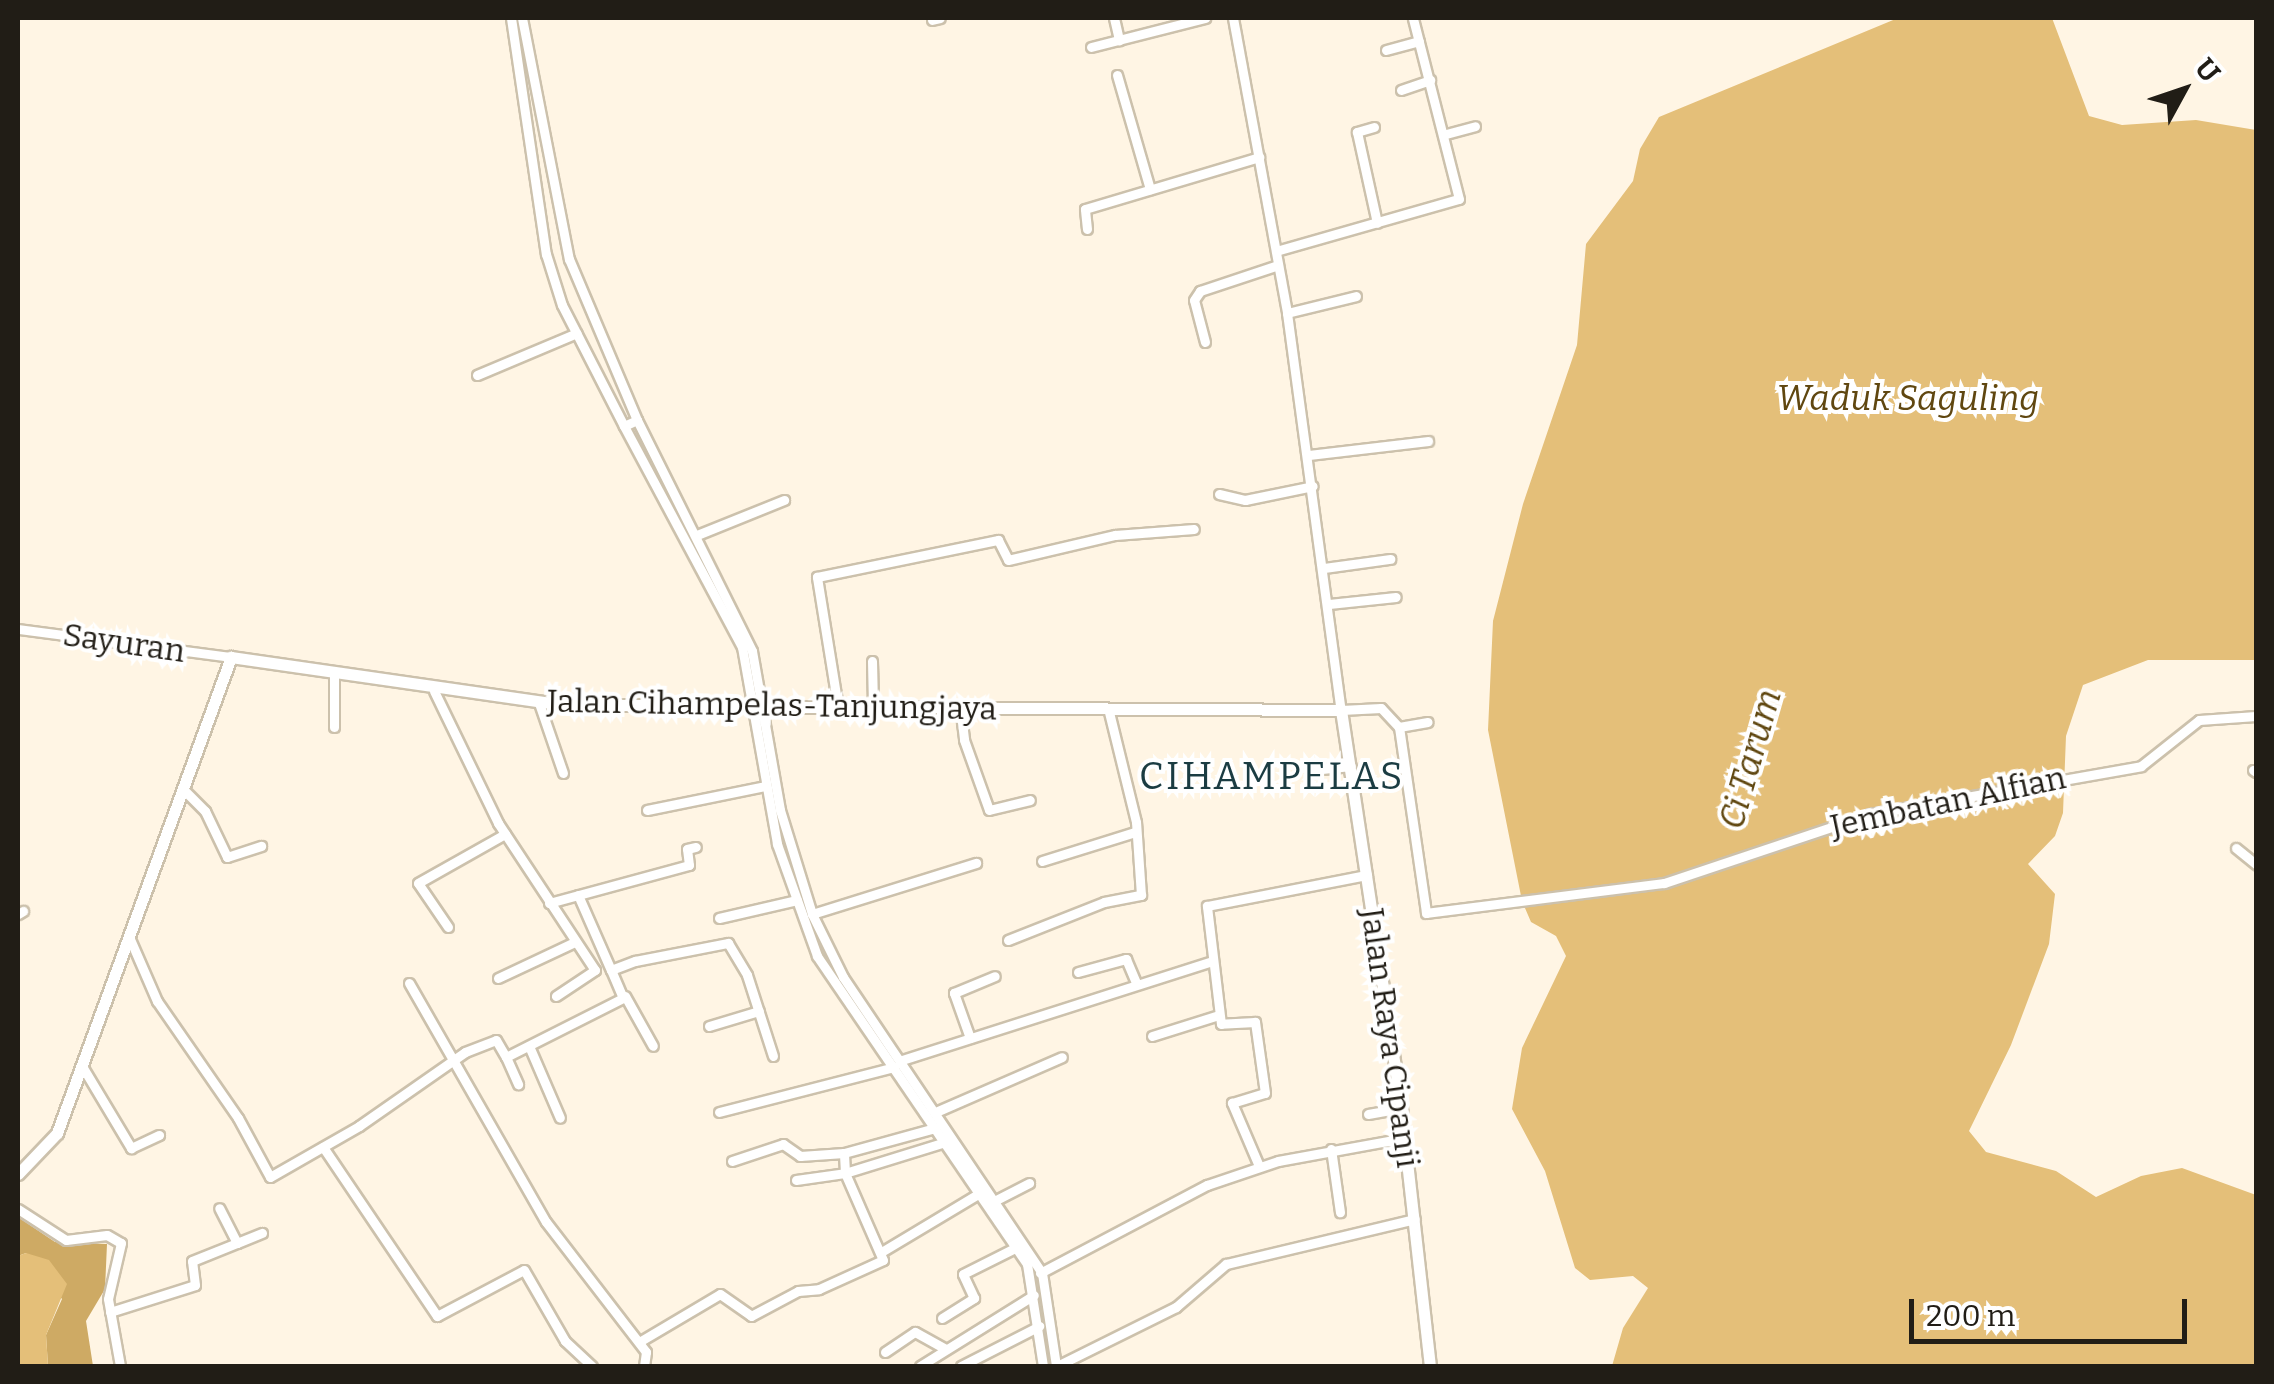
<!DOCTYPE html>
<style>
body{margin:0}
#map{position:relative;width:2274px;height:1384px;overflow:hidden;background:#fff5e4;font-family:Bitter,serif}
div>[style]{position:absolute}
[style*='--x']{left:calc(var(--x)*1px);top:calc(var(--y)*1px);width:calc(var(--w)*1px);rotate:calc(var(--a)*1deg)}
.forest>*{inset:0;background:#ceaa64}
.water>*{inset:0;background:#e4bf79}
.roads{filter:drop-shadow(2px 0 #ccc1ac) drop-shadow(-2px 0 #ccc1ac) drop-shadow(0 2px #ccc1ac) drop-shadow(0 -2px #ccc1ac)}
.minor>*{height:9px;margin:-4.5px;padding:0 4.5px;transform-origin:4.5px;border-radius:4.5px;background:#fff}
.major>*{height:11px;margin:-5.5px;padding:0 5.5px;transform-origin:5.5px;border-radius:5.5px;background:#fff}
span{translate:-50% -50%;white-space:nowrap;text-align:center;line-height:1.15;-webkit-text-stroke:8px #fff;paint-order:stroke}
.street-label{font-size:32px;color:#211d16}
.water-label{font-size:35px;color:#604710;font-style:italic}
.quarter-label{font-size:38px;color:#1b3c42;letter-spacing:2.5px}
.frame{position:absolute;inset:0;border:20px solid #211d16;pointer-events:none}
.north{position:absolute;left:2134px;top:40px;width:100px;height:100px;-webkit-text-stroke:8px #fff;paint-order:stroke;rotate:50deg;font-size:28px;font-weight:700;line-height:40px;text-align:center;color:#211d16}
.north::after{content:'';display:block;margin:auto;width:35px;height:45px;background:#211d16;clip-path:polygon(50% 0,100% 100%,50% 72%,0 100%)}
.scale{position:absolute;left:1909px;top:1299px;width:278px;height:45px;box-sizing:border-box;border:5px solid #211d16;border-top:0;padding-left:12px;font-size:30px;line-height:35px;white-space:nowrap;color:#211d16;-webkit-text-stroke:8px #fff;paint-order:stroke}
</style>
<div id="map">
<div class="forest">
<i style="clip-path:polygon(18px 1217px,55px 1242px,107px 1244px,105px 1289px,86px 1321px,93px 1366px,48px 1366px,46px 1335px,62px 1299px,26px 1253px,18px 1256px)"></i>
</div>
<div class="water">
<i style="clip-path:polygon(1898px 18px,2052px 18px,2089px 116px,2122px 125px,2196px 120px,2256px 130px,2256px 660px,2148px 660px,2083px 685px,2066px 736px,2063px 813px,2055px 836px,2028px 864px,2055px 894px,2049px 944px,2011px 1045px,1969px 1131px,1986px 1152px,2056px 1171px,2096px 1197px,2141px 1176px,2182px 1168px,2256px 1195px,2256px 1366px,1612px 1366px,1623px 1328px,1648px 1288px,1633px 1276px,1590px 1280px,1575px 1268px,1545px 1171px,1512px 1109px,1522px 1048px,1566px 956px,1556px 936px,1531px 922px,1522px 901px,1488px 730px,1493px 621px,1523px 504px,1577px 345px,1586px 244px,1633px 181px,1640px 149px,1659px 117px)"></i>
<i style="clip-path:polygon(26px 1253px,49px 1260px,67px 1284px,46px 1335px,48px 1366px,18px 1366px,18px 1256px)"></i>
</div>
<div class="roads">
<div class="minor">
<i style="--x:511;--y:18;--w:239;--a:81.6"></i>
<i style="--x:546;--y:254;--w:53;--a:72.6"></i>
<i style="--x:562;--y:305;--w:136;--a:62.9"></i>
<i style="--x:522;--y:18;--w:246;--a:79"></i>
<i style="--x:569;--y:259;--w:175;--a:67.1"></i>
<i style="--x:637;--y:420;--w:14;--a:155"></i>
<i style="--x:624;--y:426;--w:251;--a:61.9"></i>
<i style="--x:742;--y:647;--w:200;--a:79.9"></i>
<i style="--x:777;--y:844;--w:119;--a:70.3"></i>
<i style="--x:817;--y:956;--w:373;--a:55.7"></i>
<i style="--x:1027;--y:1264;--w:103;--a:81.1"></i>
<i style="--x:1114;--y:18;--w:23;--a:77"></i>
<i style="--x:1233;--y:18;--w:300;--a:79.6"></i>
<i style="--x:1287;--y:313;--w:401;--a:82.3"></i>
<i style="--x:1341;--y:710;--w:40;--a:-2.9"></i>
<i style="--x:1381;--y:708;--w:26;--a:47"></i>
<i style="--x:1399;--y:727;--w:188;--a:81.7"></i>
<i style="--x:1426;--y:913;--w:240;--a:-7.2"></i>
<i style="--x:1664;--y:883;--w:217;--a:-18.5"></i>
<i style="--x:1870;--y:814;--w:275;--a:-10"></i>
<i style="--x:2141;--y:766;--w:74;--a:-38.4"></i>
<i style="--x:2199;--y:720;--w:57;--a:-4"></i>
<i style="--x:932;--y:20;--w:8;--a:-14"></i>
<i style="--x:1091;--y:47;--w:118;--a:-14.3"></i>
<i style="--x:1386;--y:50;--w:34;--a:-15"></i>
<i style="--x:1117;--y:75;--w:119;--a:73.9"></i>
<i style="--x:1401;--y:90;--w:31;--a:-19"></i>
<i style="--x:1374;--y:127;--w:18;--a:164"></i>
<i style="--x:1357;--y:132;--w:93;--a:77.6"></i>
<i style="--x:1446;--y:134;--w:30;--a:-15"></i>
<i style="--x:1087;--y:229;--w:20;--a:-96"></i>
<i style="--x:1085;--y:209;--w:182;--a:-16.6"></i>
<i style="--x:1276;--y:251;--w:190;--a:-15.9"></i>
<i style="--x:1459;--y:199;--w:187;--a:-104.3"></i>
<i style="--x:1287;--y:313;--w:71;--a:-13.8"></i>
<i style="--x:1205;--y:342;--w:43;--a:-104.7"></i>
<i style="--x:1194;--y:300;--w:11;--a:-56"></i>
<i style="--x:1200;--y:291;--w:82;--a:-18.4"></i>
<i style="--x:477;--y:375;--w:108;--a:-22.8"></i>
<i style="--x:637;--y:420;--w:258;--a:63.5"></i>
<i style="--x:752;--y:651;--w:161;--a:80"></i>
<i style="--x:780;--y:810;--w:109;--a:72.9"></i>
<i style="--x:812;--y:914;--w:70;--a:63.8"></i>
<i style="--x:843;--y:977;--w:357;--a:56.1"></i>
<i style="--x:1042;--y:1273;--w:94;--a:81.4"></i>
<i style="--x:1309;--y:455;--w:120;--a:-6.7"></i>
<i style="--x:1219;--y:494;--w:27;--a:13"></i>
<i style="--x:1245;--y:500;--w:69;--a:-11.6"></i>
<i style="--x:697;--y:535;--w:94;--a:-21.9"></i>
<i style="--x:1324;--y:568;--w:67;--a:-7.8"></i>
<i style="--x:1329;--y:604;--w:67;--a:-6"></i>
<i style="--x:18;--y:629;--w:215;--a:7.5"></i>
<i style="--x:872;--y:661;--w:45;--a:88.7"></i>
<i style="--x:334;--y:674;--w:53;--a:90"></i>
<i style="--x:434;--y:691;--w:147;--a:64.1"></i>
<i style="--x:498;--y:823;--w:176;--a:56.6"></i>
<i style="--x:595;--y:970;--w:47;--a:146.3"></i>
<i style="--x:539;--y:703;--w:74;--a:71.1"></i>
<i style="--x:960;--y:706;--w:34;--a:83"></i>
<i style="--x:964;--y:740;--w:74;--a:70.3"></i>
<i style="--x:989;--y:810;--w:42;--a:-13.7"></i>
<i style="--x:838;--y:707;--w:132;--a:-99.2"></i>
<i style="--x:817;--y:577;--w:185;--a:-11.6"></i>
<i style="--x:998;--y:540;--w:22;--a:63"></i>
<i style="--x:1008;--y:560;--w:110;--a:-13.2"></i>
<i style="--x:1115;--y:535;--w:79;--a:-4.3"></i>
<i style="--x:1399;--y:727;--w:29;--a:-10"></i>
<i style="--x:1312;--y:770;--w:39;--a:-6"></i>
<i style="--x:2253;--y:770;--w:4;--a:34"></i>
<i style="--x:184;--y:790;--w:30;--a:45"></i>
<i style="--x:205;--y:811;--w:51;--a:64.4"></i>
<i style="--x:227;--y:857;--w:36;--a:-18"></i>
<i style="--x:647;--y:810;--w:120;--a:-11.5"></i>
<i style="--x:2236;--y:848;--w:26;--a:39"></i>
<i style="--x:1042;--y:861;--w:97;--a:-17.3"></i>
<i style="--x:578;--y:895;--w:82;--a:66.3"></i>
<i style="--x:549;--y:903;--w:145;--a:-15.2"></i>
<i style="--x:689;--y:865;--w:16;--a:-97"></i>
<i style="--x:687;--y:849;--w:9;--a:-13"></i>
<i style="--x:18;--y:914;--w:6;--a:-31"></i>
<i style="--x:812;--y:914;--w:172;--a:-17.3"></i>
<i style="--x:719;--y:918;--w:80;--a:-13"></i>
<i style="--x:448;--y:927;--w:53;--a:-124.3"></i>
<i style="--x:418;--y:883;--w:100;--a:-29.4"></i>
<i style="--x:130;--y:939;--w:68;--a:66.5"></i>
<i style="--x:157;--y:1001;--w:142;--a:55.3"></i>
<i style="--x:238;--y:1118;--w:67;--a:61.5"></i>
<i style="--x:270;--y:1177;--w:103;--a:-29.8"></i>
<i style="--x:359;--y:1126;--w:129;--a:-34.9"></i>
<i style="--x:465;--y:1052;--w:33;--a:-21"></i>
<i style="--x:496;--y:1040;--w:20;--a:60"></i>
<i style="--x:506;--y:1057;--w:131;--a:-26.8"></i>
<i style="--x:623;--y:998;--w:30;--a:-113"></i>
<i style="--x:611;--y:970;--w:26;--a:-21"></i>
<i style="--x:635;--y:961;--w:95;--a:-11"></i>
<i style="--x:728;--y:943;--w:37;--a:59"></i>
<i style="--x:747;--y:975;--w:85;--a:72.2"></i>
<i style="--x:1008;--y:940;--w:103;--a:-21.6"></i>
<i style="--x:1104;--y:902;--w:38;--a:-11"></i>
<i style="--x:1141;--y:895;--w:73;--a:-93.9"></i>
<i style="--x:1136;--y:822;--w:117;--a:-103.8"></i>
<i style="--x:1078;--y:972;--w:50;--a:-15.2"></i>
<i style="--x:1126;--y:959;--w:26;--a:67"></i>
<i style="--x:498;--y:978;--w:85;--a:-25.1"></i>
<i style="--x:409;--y:983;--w:275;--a:60.2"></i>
<i style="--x:546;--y:1222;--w:164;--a:52.4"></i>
<i style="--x:646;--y:1352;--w:14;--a:98"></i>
<i style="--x:625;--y:996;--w:57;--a:60.8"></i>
<i style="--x:709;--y:1026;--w:52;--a:-16.7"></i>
<i style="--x:1152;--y:1036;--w:70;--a:-17.4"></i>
<i style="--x:970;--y:1038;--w:48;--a:-109.6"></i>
<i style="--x:954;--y:993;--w:44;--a:-22.5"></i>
<i style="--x:529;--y:1046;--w:78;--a:66.7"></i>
<i style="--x:506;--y:1057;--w:30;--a:66"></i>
<i style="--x:902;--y:1060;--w:325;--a:-17.7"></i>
<i style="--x:82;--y:1066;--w:96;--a:59.1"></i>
<i style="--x:131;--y:1148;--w:31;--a:-25"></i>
<i style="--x:938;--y:1111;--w:135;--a:-23.5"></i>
<i style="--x:719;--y:1112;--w:181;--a:-14.4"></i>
<i style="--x:1368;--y:1114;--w:34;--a:-10"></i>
<i style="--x:323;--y:1147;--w:204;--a:56"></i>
<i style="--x:437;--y:1316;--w:98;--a:-27.9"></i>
<i style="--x:524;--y:1270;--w:82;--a:60"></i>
<i style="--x:565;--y:1341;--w:37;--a:43"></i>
<i style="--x:1331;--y:1149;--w:64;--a:81.9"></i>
<i style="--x:732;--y:1161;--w:54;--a:-18.4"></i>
<i style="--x:783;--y:1144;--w:21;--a:35"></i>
<i style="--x:800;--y:1156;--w:44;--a:-3.9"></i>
<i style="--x:844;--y:1153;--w:94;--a:-15.4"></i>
<i style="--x:1259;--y:1166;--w:69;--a:-113.2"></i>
<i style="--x:1232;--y:1103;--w:34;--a:-17"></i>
<i style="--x:1265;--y:1093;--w:72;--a:-98"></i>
<i style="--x:1255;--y:1022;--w:34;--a:177"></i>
<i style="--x:1221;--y:1024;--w:119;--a:-96.8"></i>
<i style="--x:1207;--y:906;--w:163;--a:-11"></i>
<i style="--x:796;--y:1180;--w:49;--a:-8.1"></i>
<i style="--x:845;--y:1173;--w:20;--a:-93"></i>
<i style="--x:998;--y:1199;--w:35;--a:-27"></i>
<i style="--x:18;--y:1209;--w:57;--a:32.9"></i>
<i style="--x:66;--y:1240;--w:41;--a:-7"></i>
<i style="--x:107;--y:1235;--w:16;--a:30"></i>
<i style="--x:121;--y:1243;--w:57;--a:103.1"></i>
<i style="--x:108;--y:1299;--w:68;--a:79.8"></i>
<i style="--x:237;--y:1243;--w:27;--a:-22"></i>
<i style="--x:883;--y:1251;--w:113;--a:-30.9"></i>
<i style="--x:1040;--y:1273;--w:189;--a:-27.8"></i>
<i style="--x:1207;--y:1185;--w:75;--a:-18.7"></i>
<i style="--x:1278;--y:1161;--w:129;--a:-10.3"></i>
<i style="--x:110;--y:1312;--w:89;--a:-17.6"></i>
<i style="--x:195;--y:1285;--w:24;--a:-97"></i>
<i style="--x:192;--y:1261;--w:48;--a:-21.8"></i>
<i style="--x:237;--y:1243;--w:39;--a:-117"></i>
<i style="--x:942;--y:1318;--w:38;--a:-32"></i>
<i style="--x:974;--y:1298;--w:26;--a:-115"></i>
<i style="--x:963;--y:1274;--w:60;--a:-26.6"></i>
<i style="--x:639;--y:1342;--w:94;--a:-30.7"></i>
<i style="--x:720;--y:1294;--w:38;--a:35"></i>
<i style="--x:751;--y:1316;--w:53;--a:-28"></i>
<i style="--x:798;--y:1291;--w:21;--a:-5"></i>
<i style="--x:819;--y:1289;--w:70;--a:-24.4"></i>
<i style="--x:883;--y:1260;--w:95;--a:-113.6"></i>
<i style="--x:845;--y:1173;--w:105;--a:-17.2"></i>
<i style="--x:885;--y:1352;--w:36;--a:-34"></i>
<i style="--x:915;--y:1332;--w:35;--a:29"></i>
<i style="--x:920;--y:1366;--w:134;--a:-31.9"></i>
<i style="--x:961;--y:1366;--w:88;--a:-27.1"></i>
<i style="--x:1057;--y:1366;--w:133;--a:-26.4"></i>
<i style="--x:1176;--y:1307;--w:66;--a:-40.7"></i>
<i style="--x:1226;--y:1264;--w:194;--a:-13.4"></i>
</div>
<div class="major">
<i style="--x:18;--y:1174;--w:57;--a:-46.4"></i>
<i style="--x:57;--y:1133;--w:507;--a:-69.92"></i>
<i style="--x:231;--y:657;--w:335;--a:8.2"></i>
<i style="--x:563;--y:705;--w:778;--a:0.37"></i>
<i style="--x:1341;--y:710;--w:402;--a:81.4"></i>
<i style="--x:1401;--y:1108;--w:260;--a:83.6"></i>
</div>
</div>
<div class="street-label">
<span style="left:124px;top:643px;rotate:8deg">Sayuran</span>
<span style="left:772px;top:705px;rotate:1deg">Jalan Cihampelas-Tanjungjaya</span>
<span style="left:1948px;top:802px;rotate:-12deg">Jembatan Alfian</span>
<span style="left:1390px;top:1038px;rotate:82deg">Jalan Raya Cipanji</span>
</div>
<div class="water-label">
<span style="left:1908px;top:398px">Waduk Saguling</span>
<span style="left:1750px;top:759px;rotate:-74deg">Ci Tarum</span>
</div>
<div class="quarter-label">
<span style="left:1272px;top:777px">CIHAMPELAS</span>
</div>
<div class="frame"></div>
<div class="north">U</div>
<div class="scale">200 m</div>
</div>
